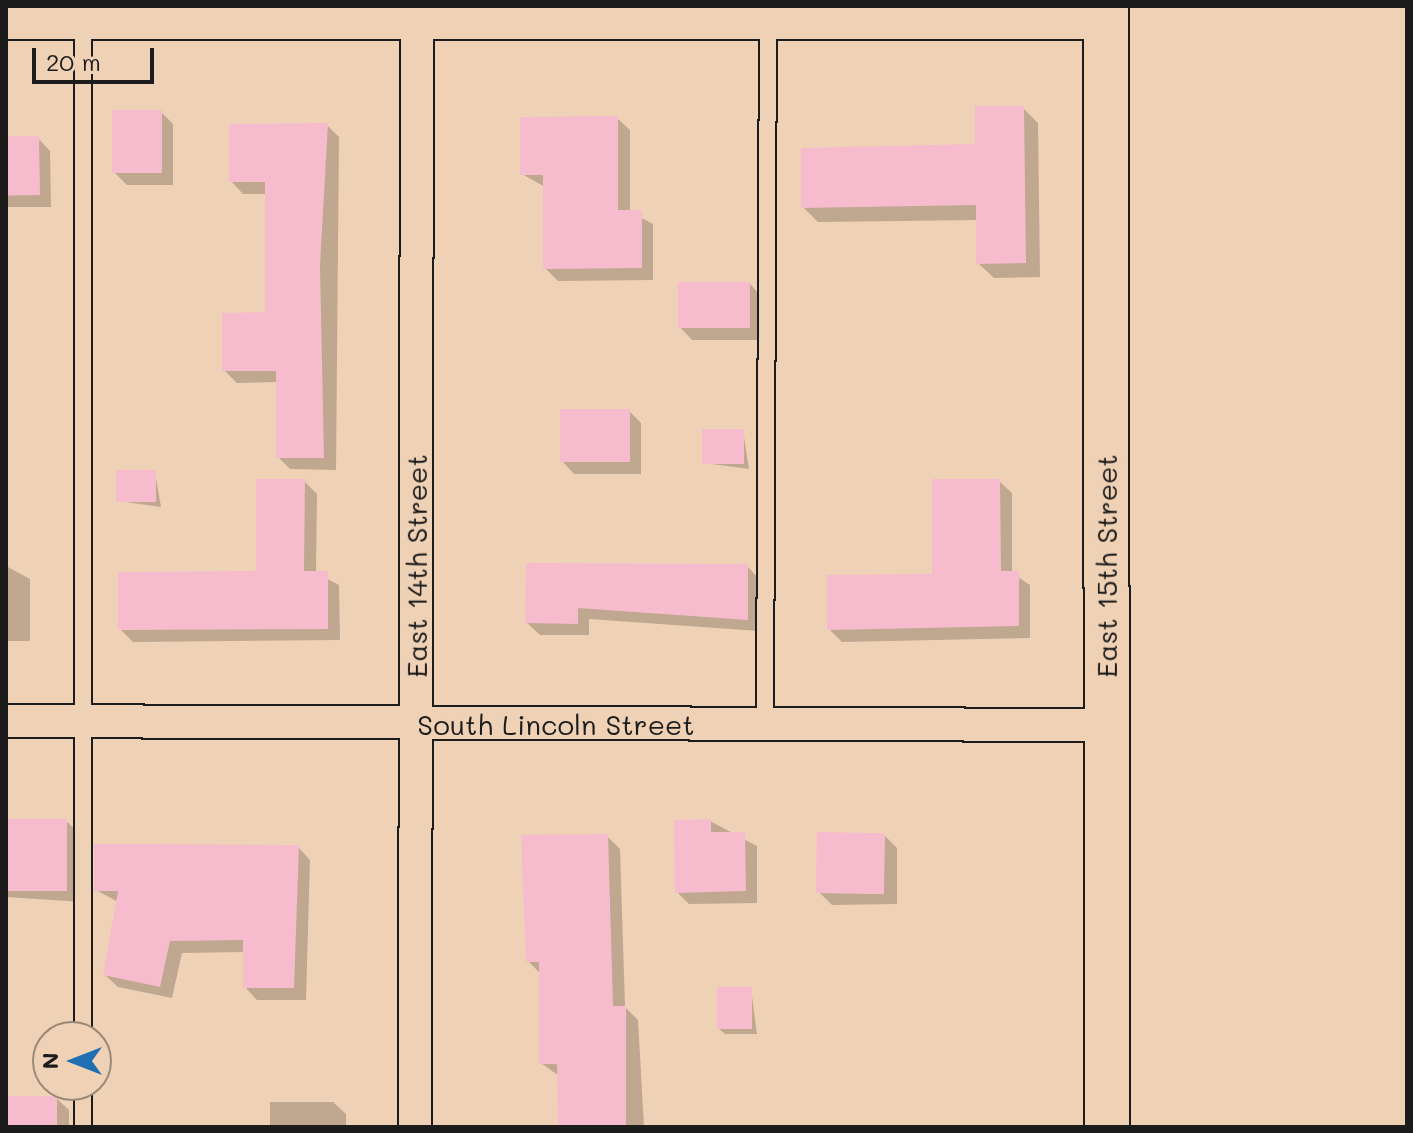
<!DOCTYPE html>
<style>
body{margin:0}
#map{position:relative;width:1413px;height:1133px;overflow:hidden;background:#efd1b5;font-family:Mali,sans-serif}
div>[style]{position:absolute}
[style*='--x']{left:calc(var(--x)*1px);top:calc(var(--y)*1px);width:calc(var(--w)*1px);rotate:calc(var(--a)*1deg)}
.shadow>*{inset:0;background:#0003}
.building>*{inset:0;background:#f6bccd;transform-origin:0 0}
.roads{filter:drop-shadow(2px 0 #1c1c1c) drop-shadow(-2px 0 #1c1c1c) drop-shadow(0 2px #1c1c1c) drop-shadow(0 -2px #1c1c1c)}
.lane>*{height:16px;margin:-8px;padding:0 8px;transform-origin:8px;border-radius:8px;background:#efd1b5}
.street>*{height:32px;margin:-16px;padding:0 16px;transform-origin:16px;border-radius:16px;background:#efd1b5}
.secondary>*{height:44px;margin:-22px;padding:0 22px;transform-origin:22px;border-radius:22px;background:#efd1b5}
span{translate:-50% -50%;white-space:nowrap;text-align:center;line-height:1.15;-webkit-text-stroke:7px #efd1b5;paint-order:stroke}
.street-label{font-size:28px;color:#1c1c1c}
.frame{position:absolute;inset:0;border:8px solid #1c1c1c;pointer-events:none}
.north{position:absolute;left:32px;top:1021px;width:80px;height:80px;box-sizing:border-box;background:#efd1b5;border:2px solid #9b8978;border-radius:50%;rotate:270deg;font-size:22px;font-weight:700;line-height:32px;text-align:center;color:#1c1c1c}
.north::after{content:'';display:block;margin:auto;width:28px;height:36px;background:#1f6fb2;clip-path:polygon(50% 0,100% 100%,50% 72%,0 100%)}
.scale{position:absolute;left:32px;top:48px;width:122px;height:36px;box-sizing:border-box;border:4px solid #1c1c1c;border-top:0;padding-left:10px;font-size:24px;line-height:28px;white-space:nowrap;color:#1c1c1c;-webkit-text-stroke:6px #efd1b5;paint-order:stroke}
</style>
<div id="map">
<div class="shadow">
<i style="clip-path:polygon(1023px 108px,1038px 123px,1040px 277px,994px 278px,978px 263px,978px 220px,818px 222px,803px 207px,977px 146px)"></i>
<i style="clip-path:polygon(161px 112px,173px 124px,173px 185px,127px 185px,114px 172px)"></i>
<i style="clip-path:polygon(617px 118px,630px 130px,630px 212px,653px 224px,653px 280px,558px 281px,545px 268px,545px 187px,522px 174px)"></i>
<i style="clip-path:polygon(327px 125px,339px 137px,336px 470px,290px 469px,278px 457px,278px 382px,237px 383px,224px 370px,267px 314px,267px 194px,243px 194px,231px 181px)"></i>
<i style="clip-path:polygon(38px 138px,50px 151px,51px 207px,6px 207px,6px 139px)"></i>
<i style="clip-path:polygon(750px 284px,762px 297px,762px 340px,692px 340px,680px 327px)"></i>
<i style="clip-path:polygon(629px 411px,641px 423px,641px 474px,574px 474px,562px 461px)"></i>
<i style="clip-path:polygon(743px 431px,749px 469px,704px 463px)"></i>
<i style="clip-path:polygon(155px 472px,161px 507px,118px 501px)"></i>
<i style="clip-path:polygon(304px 481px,317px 494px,316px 573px,339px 585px,340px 640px,133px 642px,120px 629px,258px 573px)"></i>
<i style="clip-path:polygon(999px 481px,1012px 493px,1012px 573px,1030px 585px,1030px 638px,842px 642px,829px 629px,934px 576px)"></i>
<i style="clip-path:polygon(528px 565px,747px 566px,759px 579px,759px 631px,589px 619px,589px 635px,540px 635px,527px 623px)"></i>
<i style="clip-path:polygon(6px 566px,30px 579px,30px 641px,6px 641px)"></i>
<i style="clip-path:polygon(6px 821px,66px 821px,79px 833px,83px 902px,6px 897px)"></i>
<i style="clip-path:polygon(710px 821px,757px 846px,757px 903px,689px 904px,677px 892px)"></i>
<i style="clip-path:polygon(884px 835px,897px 848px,897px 904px,832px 905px,820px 893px)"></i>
<i style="clip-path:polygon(607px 836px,620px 849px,625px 1007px,638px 1020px,644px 1127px,560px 1127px,559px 1076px,541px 1063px,541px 974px,528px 961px)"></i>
<i style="clip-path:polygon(298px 847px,310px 860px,306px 1000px,257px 1000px,245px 987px,245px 952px,182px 953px,172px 998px,118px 987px,105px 975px,118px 902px,96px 890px)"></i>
<i style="clip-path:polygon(751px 989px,757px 1034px,725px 1034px,719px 1029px)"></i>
<i style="clip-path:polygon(56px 1098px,69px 1110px,69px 1127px,6px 1127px,6px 1099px)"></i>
<i style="clip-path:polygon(270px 1102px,333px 1102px,346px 1114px,346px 1127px,270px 1127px)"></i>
</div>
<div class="building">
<i style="clip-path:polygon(975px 106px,1024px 106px,1026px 263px,976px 264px,976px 205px,801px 208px,801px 148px,975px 144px)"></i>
<i style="left:112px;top:110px;width:50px;height:63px"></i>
<i style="clip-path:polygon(618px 116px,618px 210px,642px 210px,642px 268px,543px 269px,543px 175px,520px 175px,520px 117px)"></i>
<i style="clip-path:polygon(328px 123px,320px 266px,324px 458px,276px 458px,276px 371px,222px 371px,222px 313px,265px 312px,265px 182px,229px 182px,229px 124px)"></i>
<i style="left:39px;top:136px;width:59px;height:33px;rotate:89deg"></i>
<i style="left:678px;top:282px;width:72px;height:46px"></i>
<i style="left:560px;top:409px;width:70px;height:53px"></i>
<i style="left:702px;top:429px;width:42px;height:35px"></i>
<i style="left:116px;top:470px;width:40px;height:32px"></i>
<i style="clip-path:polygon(256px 479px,305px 479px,304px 571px,328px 571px,328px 629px,118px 630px,118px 572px,256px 571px)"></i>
<i style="clip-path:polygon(932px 479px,1000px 479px,1001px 571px,1019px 571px,1019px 626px,827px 630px,827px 575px,932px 574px)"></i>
<i style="clip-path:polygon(526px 563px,748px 564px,748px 620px,578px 608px,578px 624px,525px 623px)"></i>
<i style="left:6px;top:819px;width:61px;height:72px"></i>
<i style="clip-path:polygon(711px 819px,711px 832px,745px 832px,746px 891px,675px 893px,674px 820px)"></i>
<i style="left:817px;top:832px;width:68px;height:61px;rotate:1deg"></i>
<i style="clip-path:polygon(608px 834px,613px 1006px,626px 1006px,626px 1127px,558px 1127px,557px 1064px,539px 1064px,539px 962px,526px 962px,521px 835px)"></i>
<i style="clip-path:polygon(94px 844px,299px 845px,294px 988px,243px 988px,243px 940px,170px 941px,160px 987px,103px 975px,118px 891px,94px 891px)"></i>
<i style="left:717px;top:987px;width:35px;height:42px"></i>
<i style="left:6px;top:1096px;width:51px;height:31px"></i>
</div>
<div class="roads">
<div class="lane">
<i style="--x:83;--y:6;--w:1031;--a:90"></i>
<i style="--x:765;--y:724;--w:718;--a:-89.76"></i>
<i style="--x:83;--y:1085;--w:42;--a:90"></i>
</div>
<div class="street">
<i style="--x:6;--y:23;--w:1100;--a:0"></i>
<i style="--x:6;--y:721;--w:1100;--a:0.21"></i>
<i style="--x:415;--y:1127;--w:1121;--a:-89.9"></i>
</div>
<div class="secondary">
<i style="--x:1106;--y:6;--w:1121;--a:89.95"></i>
</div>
</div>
<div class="street-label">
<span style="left:416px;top:566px;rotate:-90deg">East 14th Street</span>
<span style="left:1106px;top:566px;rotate:-90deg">East 15th Street</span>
<span style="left:556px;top:724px">South Lincoln Street</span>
</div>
<div class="frame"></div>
<div class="north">N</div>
<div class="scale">20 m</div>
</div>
